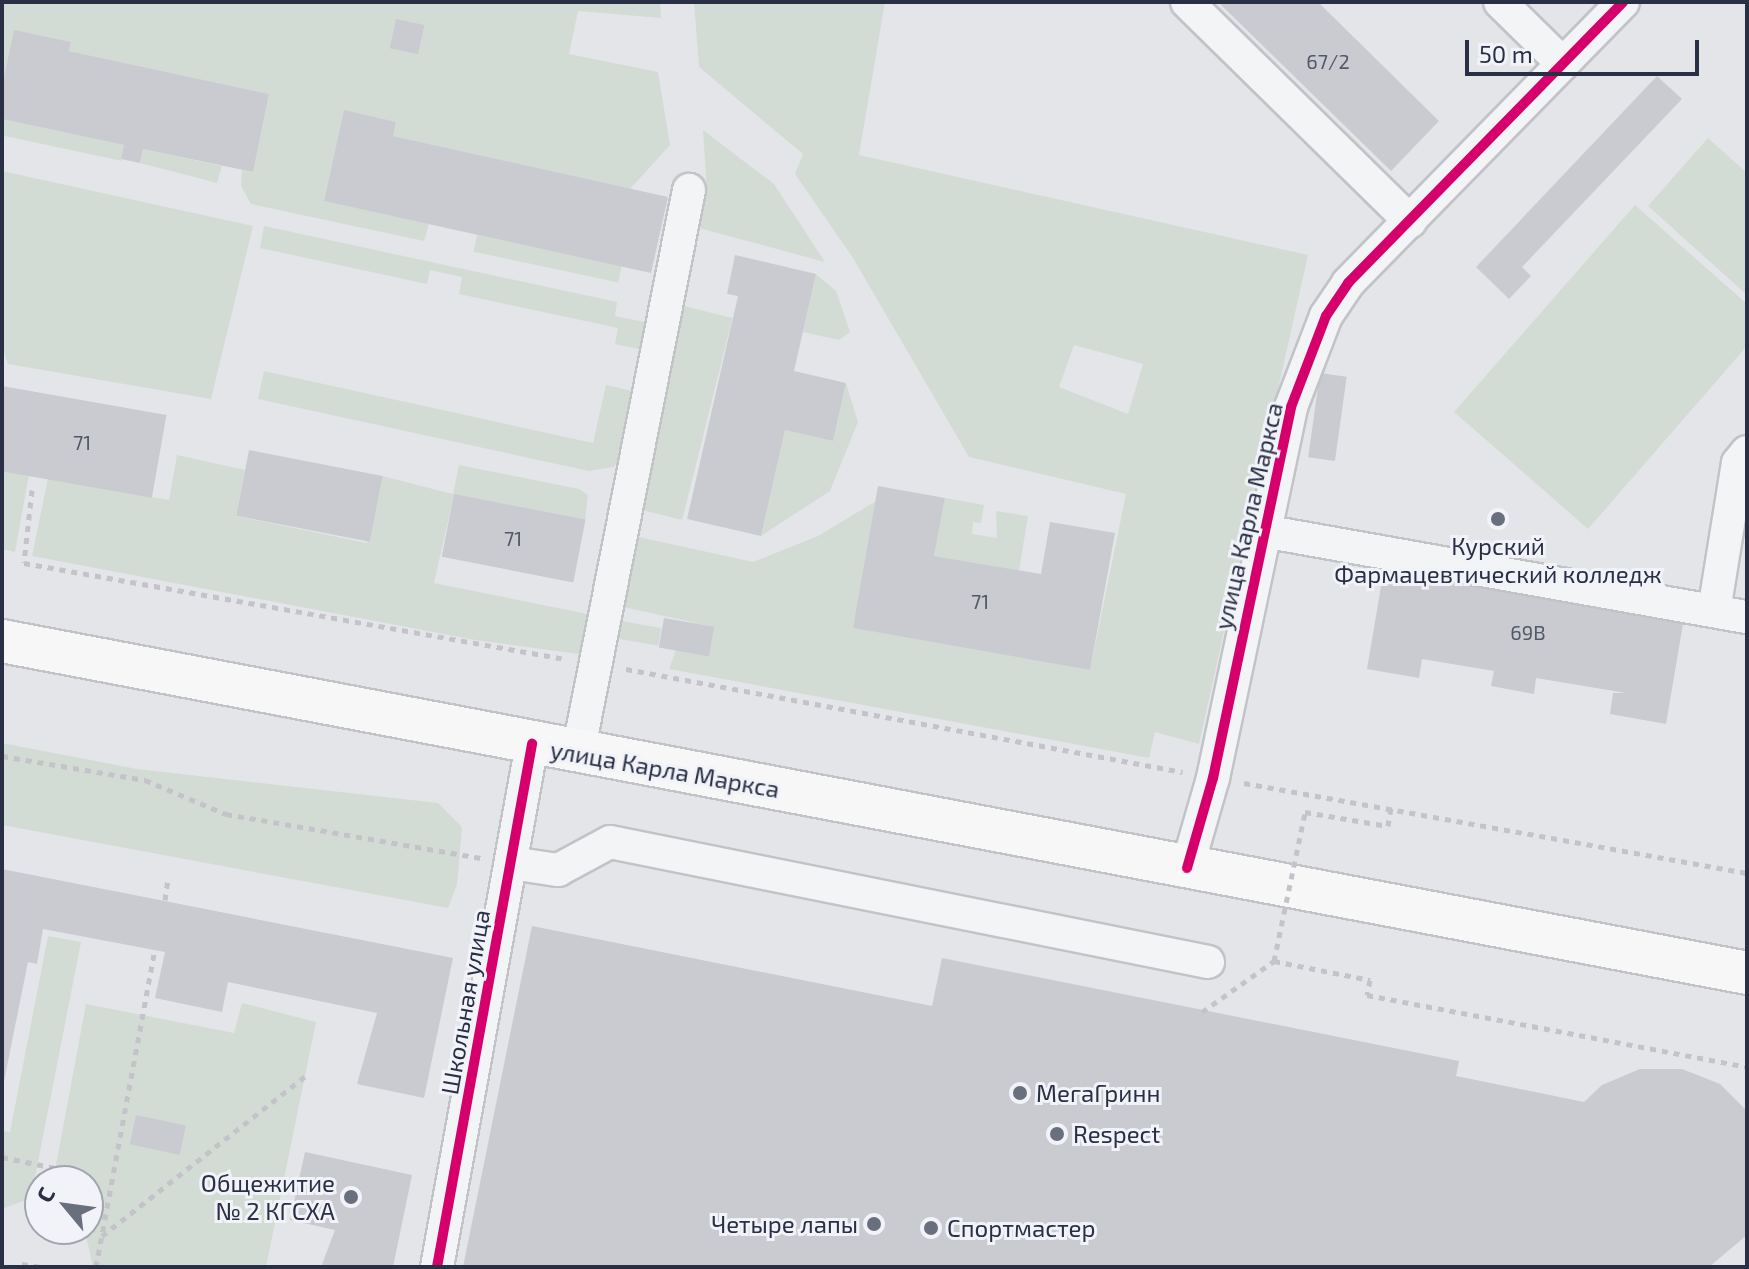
<!DOCTYPE html>
<meta charset="utf-8">
<style>
body{margin:0}
#map{position:relative;width:1749px;height:1269px;overflow:hidden;background:#e4e5e9;font-family:"Exo 2",sans-serif}
div>[style]{position:absolute}
[style*='--x']{left:calc(var(--x)*1px);top:calc(var(--y)*1px);width:calc(var(--w)*1px);rotate:calc(var(--a)*1deg)}
.green>*{inset:0;background:#d3dcd4;transform-origin:0 0}
.building>*{inset:0;background:#c9cbd0;transform-origin:0 0}
.path>*{height:5px;margin-top:-2.5px;transform-origin:0;background:repeating-linear-gradient(90deg,#c3c3c9 0 6px,transparent 0 12px)}
.roads{filter:drop-shadow(2px 0 #c2c3c7) drop-shadow(-2px 0 #c2c3c7) drop-shadow(0 2px #c2c3c7) drop-shadow(0 -2px #c2c3c7)}
.minor>*{height:32px;margin:-16px;padding:0 16px;transform-origin:16px;border-radius:16px;background:#f3f4f6}
.major>*{height:42px;margin:-21px;padding:0 21px;transform-origin:21px;border-radius:21px;background:#f7f7f7}
.path-bridge>*{height:5px;margin-top:-2.5px;transform-origin:0;background:repeating-linear-gradient(90deg,#c3c3c9 0 6px,transparent 0 12px)}
.cycleway>*{height:10px;margin:-5px;padding:0 5px;transform-origin:5px;border-radius:5px;background:#d6006c}
.dots>*{width:22px;height:22px;translate:-50% -50%;box-sizing:border-box;border:4px solid #f2f3f8;border-radius:50%}
span{translate:-50% -50%;white-space:nowrap;text-align:center;line-height:1.15;-webkit-text-stroke:6px #f2f3f8;paint-order:stroke}
.number-label{font-size:20px;color:#535868}
.number-label span{-webkit-text-stroke-width:0}
.street-label{font-size:24px;color:#292f44}
.poi-label{font-size:24px;color:#292f44}
.left{translate:0 -50%;text-align:left}
.right{translate:-100% -50%;text-align:right}
.frame{position:absolute;inset:0;border:4px solid #292f44;pointer-events:none}
.north{position:absolute;left:24px;top:1165px;width:80px;height:80px;box-sizing:border-box;background:#f2f3f8;border:2px solid #a2a5b0;border-radius:50%;rotate:299deg;font-size:22px;font-weight:700;line-height:32px;text-align:center;color:#292f44}
.north::after{content:'';display:block;margin:auto;width:28px;height:36px;background:#6a6f7e;clip-path:polygon(50% 0,100% 100%,50% 72%,0 100%)}
.scale{position:absolute;left:1465px;top:40px;width:234px;height:36px;box-sizing:border-box;border:4px solid #292f44;border-top:0;padding-left:10px;font-size:24px;line-height:28px;white-space:nowrap;color:#292f44;-webkit-text-stroke:6px #f2f3f8;paint-order:stroke}
</style>
<div id="map">
<div class="green">
<i style="clip-path:polygon(2px 2px,660px 2px,661px 18px,578px 11px,569px 54px,658px 72px,670px 145px,630px 189px,393px 136px,396px 122px,344px 111px,324px 201px,429px 224px,424px 241px,251px 204px,241px 186px,242px 170px,253px 172px,269px 94px,69px 51px,71px 42px,14px 31px,2px 86px)"></i>
<i style="clip-path:polygon(evenodd,694px 2px,885px 2px,859px 155px,1308px 255px,1199px 744px,1155px 732px,1149px 758px,669px 669px,676px 650px,709px 656px,714px 627px,624px 607px,639px 537px,753px 562px,818px 536px,876px 501px,854px 628px,1090px 670px,1126px 494px,969px 457px,853px 258px,795px 174px,803px 154px,699px 67px,694px 2px,1074px 345px,1143px 364px,1128px 414px,1059px 387px,1074px 345px)"></i>
<i style="left:2px;top:119px;width:125px;height:16px;rotate:12deg"></i>
<i style="clip-path:polygon(703px 130px,774px 184px,825px 262px,699px 228px,707px 193px)"></i>
<i style="clip-path:polygon(1708px 138px,1747px 173px,1747px 295px,1648px 206px)"></i>
<i style="clip-path:polygon(143px 149px,222px 166px,217px 183px,140px 163px)"></i>
<i style="clip-path:polygon(2px 171px,253px 226px,211px 399px,8px 364px,2px 347px)"></i>
<i style="clip-path:polygon(1635px 205px,1747px 304px,1747px 346px,1588px 529px,1454px 412px)"></i>
<i style="clip-path:polygon(264px 226px,617px 302px,615px 316px,649px 323px,643px 350px,615px 344px,618px 328px,459px 294px,462px 277px,430px 270px,427px 284px,260px 248px)"></i>
<i style="left:477px;top:235px;width:148px;height:17px;rotate:12deg"></i>
<i style="clip-path:polygon(816px 274px,836px 291px,850px 332px,839px 340px,803px 332px)"></i>
<i style="left:684px;top:306px;width:50px;height:208px;rotate:14deg"></i>
<i style="clip-path:polygon(264px 371px,593px 443px,606px 385px,637px 392px,623px 458px,613px 467px,589px 471px,258px 399px)"></i>
<i style="clip-path:polygon(846px 383px,858px 422px,830px 491px,761px 536px,785px 430px,833px 441px)"></i>
<i style="clip-path:polygon(177px 455px,245px 470px,236px 516px,367px 543px,382px 476px,453px 494px,459px 465px,579px 489px,588px 495px,585px 520px,454px 495px,434px 583px,593px 615px,586px 655px,475px 640px,32px 556px,48px 478px,169px 500px)"></i>
<i style="clip-path:polygon(2px 470px,29px 475px,15px 552px,2px 549px)"></i>
<i style="clip-path:polygon(945px 498px,984px 505px,981px 523px,973px 522px,972px 534px,997px 538px,996px 511px,1028px 516px,1019px 571px,934px 556px)"></i>
<i style="left:621px;top:621px;width:41px;height:18px;rotate:10deg"></i>
<i style="clip-path:polygon(2px 743px,137px 769px,438px 803px,462px 827px,457px 885px,448px 908px,2px 825px)"></i>
<i style="clip-path:polygon(48px 936px,81px 942px,31px 1198px,2px 1209px,2px 1131px,10px 1132px)"></i>
<i style="clip-path:polygon(242px 1003px,316px 1022px,266px 1267px,93px 1267px,86px 1236px,77px 1229px,88px 1229px,88px 1181px,53px 1181px,86px 1004px,234px 1033px)"></i>
</div>
<div class="building">
<i style="clip-path:polygon(1218px 2px,1318px 2px,1439px 121px,1391px 171px)"></i>
<i style="left:396px;top:19px;width:29px;height:30px;rotate:12deg"></i>
<i style="clip-path:polygon(14px 30px,71px 42px,69px 51px,269px 94px,253px 172px,143px 149px,140px 163px,121px 159px,124px 145px,2px 119px,2px 86px)"></i>
<i style="clip-path:polygon(1657px 76px,1682px 99px,1522px 267px,1531px 276px,1509px 299px,1476px 267px)"></i>
<i style="clip-path:polygon(344px 110px,396px 122px,393px 136px,668px 197px,651px 273px,324px 201px)"></i>
<i style="clip-path:polygon(735px 255px,816px 274px,794px 371px,846px 383px,833px 441px,785px 430px,761px 536px,687px 519px,738px 296px,727px 294px)"></i>
<i style="left:1320px;top:373px;width:27px;height:85px;rotate:8deg"></i>
<i style="left:2px;top:386px;width:167px;height:84px;rotate:10deg"></i>
<i style="left:249px;top:450px;width:136px;height:67px;rotate:11deg"></i>
<i style="clip-path:polygon(878px 486px,945px 498px,934px 556px,1041px 574px,1050px 522px,1115px 533px,1090px 670px,853px 628px)"></i>
<i style="left:454px;top:494px;width:134px;height:64px;rotate:11deg"></i>
<i style="clip-path:polygon(1385px 563px,1684px 618px,1666px 724px,1610px 714px,1613px 693px,1626px 693px,1536px 678px,1534px 694px,1491px 686px,1494px 671px,1422px 659px,1419px 678px,1367px 669px)"></i>
<i style="left:664px;top:618px;width:51px;height:30px;rotate:10deg"></i>
<i style="clip-path:polygon(2px 869px,453px 958px,424px 1098px,357px 1084px,377px 1013px,228px 982px,222px 1012px,155px 998px,165px 952px,43px 929px,37px 964px,28px 962px,2px 1091px)"></i>
<i style="clip-path:polygon(532px 926px,932px 1006px,942px 958px,1459px 1061px,1456px 1076px,1584px 1102px,1602px 1085px,1640px 1069px,1682px 1069px,1720px 1084px,1747px 1111px,1747px 1235px,1709px 1267px,463px 1267px)"></i>
<i style="left:136px;top:1115px;width:51px;height:30px;rotate:12deg"></i>
<i style="clip-path:polygon(305px 1152px,412px 1175px,393px 1267px,321px 1267px,335px 1230px,290px 1220px)"></i>
</div>
<div class="path">
<i style="--x:32;--y:490;--w:73;--a:96.3"></i>
<i style="--x:24;--y:563;--w:549;--a:10.06"></i>
<i style="--x:626;--y:669;--w:566;--a:10.48"></i>
<i style="--x:2;--y:756;--w:145;--a:9.5"></i>
<i style="--x:145;--y:780;--w:88;--a:22.8"></i>
<i style="--x:226;--y:814;--w:260;--a:9.8"></i>
<i style="--x:1244;--y:783;--w:511;--a:10.14"></i>
<i style="--x:1305;--y:812;--w:84;--a:9.6"></i>
<i style="--x:1388;--y:826;--w:20;--a:-81"></i>
<i style="--x:165;--y:900;--w:21;--a:-82"></i>
<i style="--x:1274;--y:961;--w:98;--a:11.2"></i>
<i style="--x:1370;--y:980;--w:15;--a:101"></i>
<i style="--x:1367;--y:995;--w:387;--a:10.7"></i>
<i style="--x:2;--y:1157;--w:54;--a:11.7"></i>
<i style="--x:102;--y:1236;--w:258;--a:-38.2"></i>
<i style="--x:22;--y:1264;--w:19;--a:9"></i>
<i style="--x:96;--y:1267;--w:322;--a:-79.5"></i>
</div>
<div class="roads">
<div class="minor">
<i style="--x:1187;--y:2;--w:313;--a:44.5"></i>
<i style="--x:1500;--y:2;--w:88;--a:44.5"></i>
<i style="--x:1263;--y:531;--w:492;--a:10.1"></i>
<i style="--x:1714;--y:611;--w:150;--a:-80.8"></i>
<i style="--x:1738;--y:463;--w:14;--a:-51"></i>
<i style="--x:578;--y:753;--w:574;--a:-78.85"></i>
<i style="--x:511;--y:863;--w:48;--a:8.5"></i>
<i style="--x:558;--y:870;--w:59;--a:-28.3"></i>
<i style="--x:610;--y:842;--w:610;--a:11.35"></i>
<i style="--x:1187;--y:868;--w:94;--a:-73.9"></i>
<i style="--x:1213;--y:778;--w:379;--a:-78.1"></i>
<i style="--x:1291;--y:407;--w:97;--a:-69"></i>
<i style="--x:1326;--y:316;--w:40;--a:-56"></i>
<i style="--x:1348;--y:283;--w:393;--a:-45.6"></i>
<i style="--x:437;--y:1267;--w:532;--a:-79.7"></i>
</div>
<div class="major">
<i style="--x:2;--y:641;--w:1776;--a:10.77"></i>
</div>
</div>
<div class="path-bridge">
<i style="--x:1202;--y:1012;--w:88;--a:-35.3"></i>
<i style="--x:1274;--y:961;--w:152;--a:-78.2"></i>
</div>
<div class="cycleway">
<i style="--x:1187;--y:868;--w:94;--a:-73.9"></i>
<i style="--x:1213;--y:778;--w:379;--a:-78.1"></i>
<i style="--x:1291;--y:407;--w:97;--a:-69"></i>
<i style="--x:1326;--y:316;--w:40;--a:-56"></i>
<i style="--x:1348;--y:283;--w:393;--a:-45.6"></i>
<i style="--x:437;--y:1267;--w:532;--a:-79.7"></i>
</div>
<div class="dots">
<i style="left:1498px;top:519px;background:#6a6f7e"></i>
<i style="left:1020px;top:1093px;background:#6a6f7e"></i>
<i style="left:1057px;top:1134px;background:#6a6f7e"></i>
<i style="left:351px;top:1197px;background:#6a6f7e"></i>
<i style="left:874px;top:1224px;background:#6a6f7e"></i>
<i style="left:931px;top:1228px;background:#6a6f7e"></i>
</div>
<div class="number-label">
<span style="left:1328px;top:61px">67/2</span>
<span style="left:82px;top:442px">71</span>
<span style="left:513px;top:538px">71</span>
<span style="left:980px;top:601px">71</span>
<span style="left:1528px;top:632px">69В</span>
</div>
<div class="street-label">
<span style="left:1248px;top:516px;rotate:-77deg">улица Карла Маркса</span>
<span style="left:665px;top:769px;rotate:10deg">улица Карла Маркса</span>
<span style="left:465px;top:1002px;rotate:-80deg">Школьная улица</span>
</div>
<div class="poi-label">
<span style="left:1498px;top:560px">Курский<br>Фармацевтический колледж</span>
<span class="left" style="left:1036px;top:1093px">МегаГринн</span>
<span class="left" style="left:1073px;top:1134px">Respect</span>
<span class="right" style="left:335px;top:1197px">Общежитие<br>№ 2 КГСХА</span>
<span class="right" style="left:858px;top:1224px">Четыре лапы</span>
<span class="left" style="left:947px;top:1228px">Спортмастер</span>
</div>
<div class="frame"></div>
<div class="north">С</div>
<div class="scale">50 m</div>
</div>
